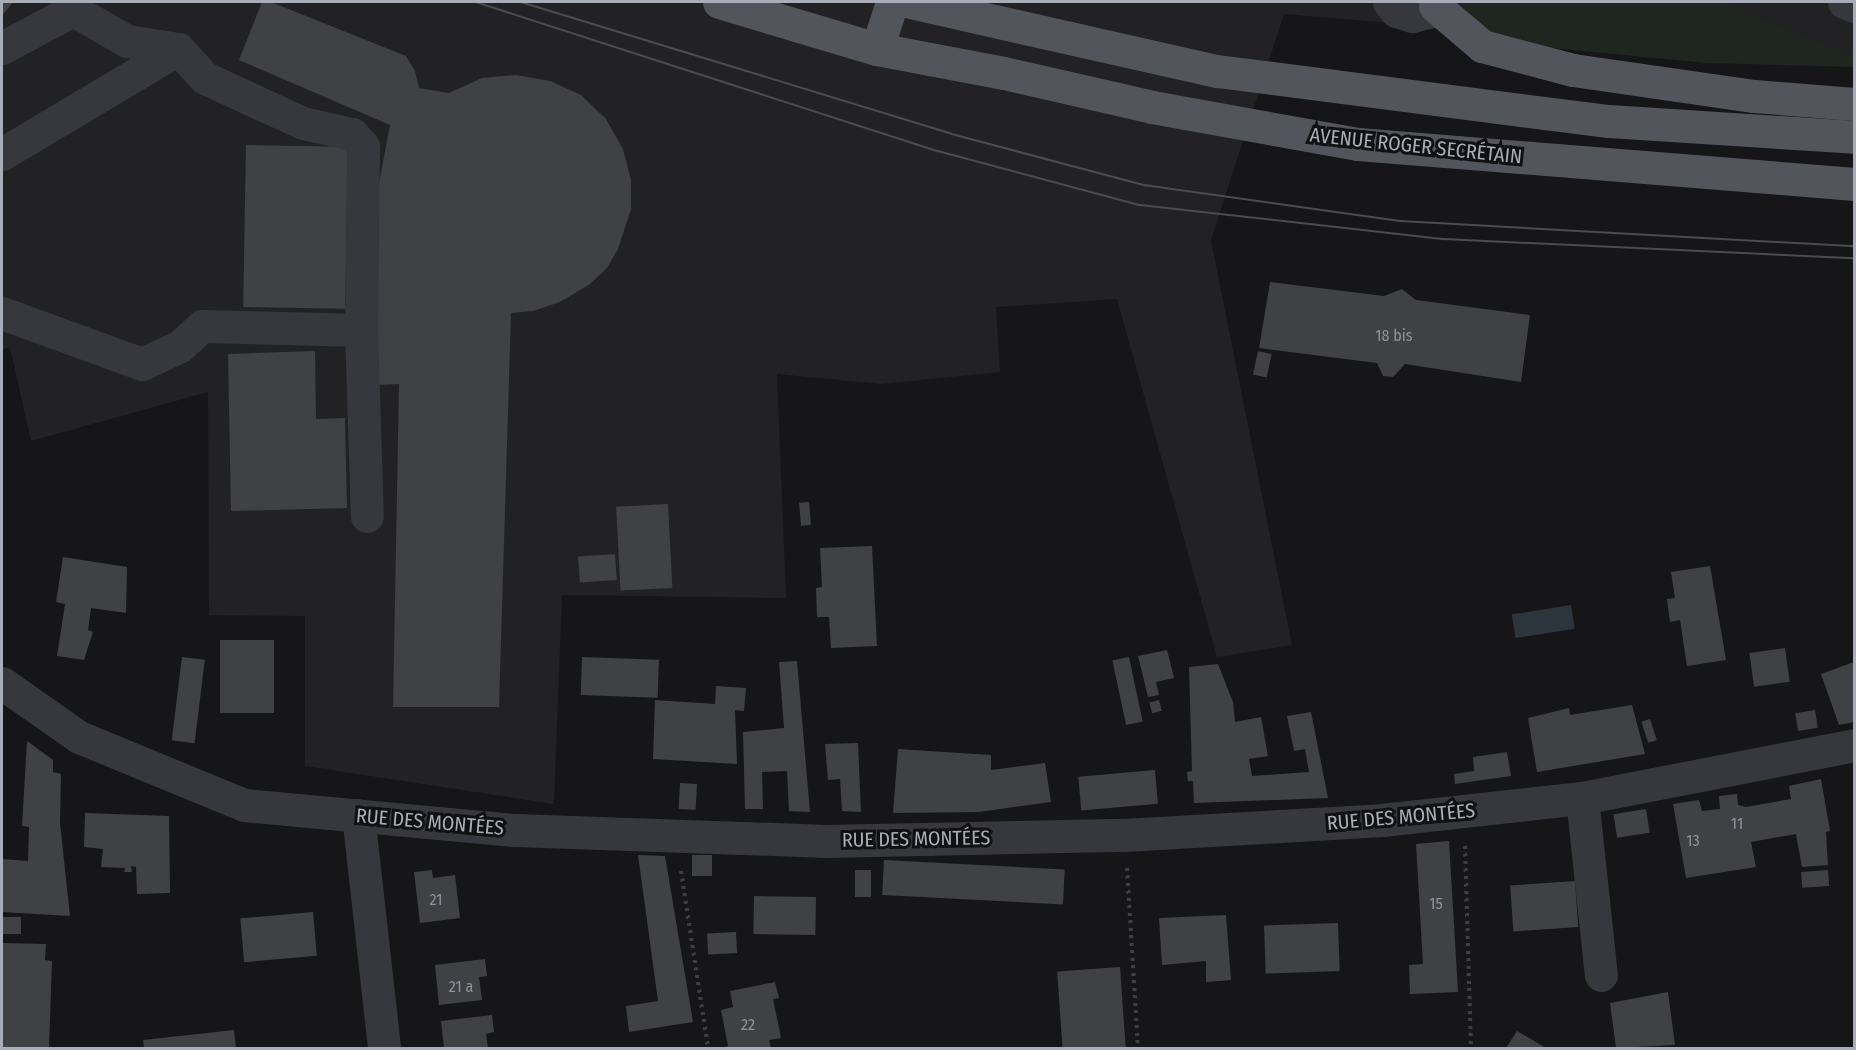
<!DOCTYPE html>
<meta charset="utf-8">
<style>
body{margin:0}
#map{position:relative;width:1856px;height:1050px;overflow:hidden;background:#161618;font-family:"Fira Sans Condensed",sans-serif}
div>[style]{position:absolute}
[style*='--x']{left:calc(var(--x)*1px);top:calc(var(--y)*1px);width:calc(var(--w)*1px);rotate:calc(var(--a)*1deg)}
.built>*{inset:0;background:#222225}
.green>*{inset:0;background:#1e261f}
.water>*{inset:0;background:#2c353c;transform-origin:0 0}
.building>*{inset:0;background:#404145;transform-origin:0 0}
.path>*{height:4px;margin-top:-2px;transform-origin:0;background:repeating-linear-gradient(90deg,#3d3f44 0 3px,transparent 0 7.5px)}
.minor>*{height:33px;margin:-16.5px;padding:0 16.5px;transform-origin:16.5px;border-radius:16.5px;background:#37383d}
.major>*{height:33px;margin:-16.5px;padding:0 16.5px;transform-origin:16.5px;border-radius:16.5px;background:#53555c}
.tram>*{height:1.5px;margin:-0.75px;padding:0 0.75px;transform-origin:0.75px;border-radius:0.75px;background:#4a4c52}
span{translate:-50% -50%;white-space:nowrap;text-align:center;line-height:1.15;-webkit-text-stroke:6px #111113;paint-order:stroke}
.number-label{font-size:16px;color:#8e929b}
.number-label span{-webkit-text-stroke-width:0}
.street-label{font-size:20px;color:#a8adb8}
.frame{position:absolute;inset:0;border:3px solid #a8adb8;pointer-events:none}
</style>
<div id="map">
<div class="built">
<i style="clip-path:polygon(2px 2px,1854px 2px,1854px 61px,1284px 14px,1211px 240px,1292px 645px,1217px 657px,1117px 299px,996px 307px,1000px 372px,881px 384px,777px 374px,786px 598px,562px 595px,554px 804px,305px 766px,305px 616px,209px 615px,208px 392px,31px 441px,10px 347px,2px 350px)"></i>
</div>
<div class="green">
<i style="clip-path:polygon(1462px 2px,1722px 2px,1849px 55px,1854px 43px,1854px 67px,1707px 63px,1519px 45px,1470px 22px)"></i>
</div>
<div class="water">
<i style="left:1571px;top:605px;width:24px;height:60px;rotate:81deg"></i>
</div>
<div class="building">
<i style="clip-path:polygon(2px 2px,13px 2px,2px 16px)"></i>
<i style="clip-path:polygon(262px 2px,271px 2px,406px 56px,415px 71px,419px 88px,449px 93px,482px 78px,516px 75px,550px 81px,581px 95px,606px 119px,623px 149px,631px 180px,631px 209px,618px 249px,607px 268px,590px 284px,560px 302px,533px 311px,511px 313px,499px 707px,393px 707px,399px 384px,376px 385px,377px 194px,390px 125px,239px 60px)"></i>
<i style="left:246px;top:145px;width:102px;height:162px;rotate:1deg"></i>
<i style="clip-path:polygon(1270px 282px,1384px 296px,1402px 289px,1416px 300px,1530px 315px,1521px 382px,1405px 364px,1393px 377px,1383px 376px,1377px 363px,1259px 348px)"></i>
<i style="clip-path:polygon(315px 351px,316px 419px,345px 418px,347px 508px,231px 511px,228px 354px)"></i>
<i style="left:1258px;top:351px;width:14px;height:24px;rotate:12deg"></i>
<i style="left:809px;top:502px;width:23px;height:10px;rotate:85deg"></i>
<i style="left:668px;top:504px;width:84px;height:52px;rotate:87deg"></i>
<i style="clip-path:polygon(872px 546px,877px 646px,831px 648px,829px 617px,817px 617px,816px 588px,822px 587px,820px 548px)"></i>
<i style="left:615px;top:554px;width:26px;height:37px;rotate:86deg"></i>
<i style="clip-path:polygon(63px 557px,127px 567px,126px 613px,91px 608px,88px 630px,93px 632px,84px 660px,57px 656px,65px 604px,56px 602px)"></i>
<i style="clip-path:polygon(1710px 566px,1726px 660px,1687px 666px,1680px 620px,1670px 622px,1667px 599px,1675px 598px,1671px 572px)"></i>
<i style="left:220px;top:640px;width:54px;height:73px"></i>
<i style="left:1785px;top:648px;width:34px;height:36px;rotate:82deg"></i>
<i style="clip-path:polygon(1167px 650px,1174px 678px,1156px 682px,1159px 695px,1148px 697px,1138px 656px)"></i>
<i style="left:182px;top:657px;width:23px;height:84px;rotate:7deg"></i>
<i style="left:582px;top:657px;width:77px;height:38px;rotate:2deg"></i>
<i style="left:1129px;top:657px;width:66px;height:17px;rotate:78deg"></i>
<i style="clip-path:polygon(797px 661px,810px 812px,789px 811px,787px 771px,762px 772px,763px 809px,745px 809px,743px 732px,784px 728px,779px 662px)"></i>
<i style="clip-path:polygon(1854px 662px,1854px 722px,1839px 725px,1821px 674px)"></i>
<i style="clip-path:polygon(1218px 664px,1233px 702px,1235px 722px,1261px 717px,1268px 756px,1249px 759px,1252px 776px,1309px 772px,1305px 749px,1294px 751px,1287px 716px,1311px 712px,1328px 798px,1194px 803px,1193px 781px,1188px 781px,1187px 772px,1192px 771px,1189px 667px)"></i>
<i style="clip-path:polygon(716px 686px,746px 688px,744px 711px,735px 710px,737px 764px,653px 759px,655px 700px,715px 704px)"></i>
<i style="left:1159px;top:700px;width:11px;height:10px;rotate:75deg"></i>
<i style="clip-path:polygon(1632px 705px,1645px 754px,1537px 772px,1528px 718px,1569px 708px,1570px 715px)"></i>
<i style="left:1815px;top:710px;width:18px;height:20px;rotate:81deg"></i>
<i style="left:1650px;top:719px;width:22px;height:9px;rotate:72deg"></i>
<i style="clip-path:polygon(27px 741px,53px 760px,53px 772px,61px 774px,60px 823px,70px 916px,2px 912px,2px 859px,28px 861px,29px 827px,22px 826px)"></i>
<i style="clip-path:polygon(858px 743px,861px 812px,842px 811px,840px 779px,828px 780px,825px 744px)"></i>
<i style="clip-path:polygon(898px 749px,991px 755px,991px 770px,1045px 763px,1051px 802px,979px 812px,893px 813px)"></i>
<i style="clip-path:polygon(1507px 752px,1511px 776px,1455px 784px,1454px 774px,1474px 771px,1473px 757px)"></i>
<i style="left:1155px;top:770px;width:34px;height:77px;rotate:85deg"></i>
<i style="clip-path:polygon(1821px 779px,1830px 831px,1826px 832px,1828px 865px,1802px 867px,1796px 834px,1751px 842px,1756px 867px,1686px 878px,1673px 804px,1699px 800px,1702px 811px,1720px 809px,1719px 796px,1737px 794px,1738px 805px,1746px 807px,1791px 799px,1789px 786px)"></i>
<i style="left:680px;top:783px;width:17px;height:26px;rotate:3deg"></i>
<i style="left:1646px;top:809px;width:24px;height:33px;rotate:81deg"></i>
<i style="clip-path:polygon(85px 813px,169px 816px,170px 893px,137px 894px,136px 867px,131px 866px,132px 872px,124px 872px,125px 868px,101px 867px,103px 849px,84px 847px)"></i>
<i style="clip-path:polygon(1449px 841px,1458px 992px,1410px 994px,1409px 965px,1423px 964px,1416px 844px)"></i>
<i style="clip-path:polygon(638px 855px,665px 856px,693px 1022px,629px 1032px,626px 1006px,658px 1001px)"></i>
<i style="left:692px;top:855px;width:20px;height:21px"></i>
<i style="left:884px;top:860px;width:181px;height:35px;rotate:3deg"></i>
<i style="clip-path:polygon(432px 870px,433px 878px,455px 875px,460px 918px,420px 923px,414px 872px)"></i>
<i style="left:855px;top:870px;width:16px;height:27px"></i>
<i style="left:1828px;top:870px;width:16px;height:27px;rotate:86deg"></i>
<i style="left:1575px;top:881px;width:46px;height:65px;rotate:86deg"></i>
<i style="left:754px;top:896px;width:62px;height:38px;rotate:1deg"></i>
<i style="left:313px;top:912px;width:44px;height:73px;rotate:85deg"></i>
<i style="clip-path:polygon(1226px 915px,1231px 980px,1206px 982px,1206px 961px,1162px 965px,1159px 918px)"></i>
<i style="left:2px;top:917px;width:19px;height:17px"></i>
<i style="left:1338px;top:923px;width:48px;height:74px;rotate:88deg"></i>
<i style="left:736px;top:932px;width:21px;height:29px;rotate:87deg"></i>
<i style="clip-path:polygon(2px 943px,46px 944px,45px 960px,52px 961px,49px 1048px,2px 1048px)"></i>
<i style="clip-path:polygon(485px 959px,487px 976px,479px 977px,482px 1000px,439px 1005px,435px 965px)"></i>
<i style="left:1120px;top:967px;width:81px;height:63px;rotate:86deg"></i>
<i style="clip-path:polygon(775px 982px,779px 998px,773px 999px,781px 1038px,769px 1040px,771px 1048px,724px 1048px,728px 1046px,721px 1010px,733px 1007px,730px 991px)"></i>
<i style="clip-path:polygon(1668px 992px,1675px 1045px,1616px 1048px,1610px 1003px)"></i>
<i style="clip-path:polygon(492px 1015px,494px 1032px,486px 1034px,488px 1048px,444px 1048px,441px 1021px)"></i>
<i style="clip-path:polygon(234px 1030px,236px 1048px,144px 1048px,143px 1040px)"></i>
<i style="clip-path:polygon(1517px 1031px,1546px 1048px,1506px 1048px)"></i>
</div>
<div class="path">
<i style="--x:1465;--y:846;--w:202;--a:88.3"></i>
<i style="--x:1127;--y:868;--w:180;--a:86.5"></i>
<i style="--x:681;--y:871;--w:179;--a:81.3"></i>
</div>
<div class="minor">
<i style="--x:1389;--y:2;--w:11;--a:52"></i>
<i style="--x:1396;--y:11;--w:17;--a:17"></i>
<i style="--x:1412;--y:16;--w:16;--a:-14"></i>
<i style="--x:1428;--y:12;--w:14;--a:-45"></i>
<i style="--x:1844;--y:2;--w:11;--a:22"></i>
<i style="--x:2;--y:48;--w:81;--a:-28.2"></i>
<i style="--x:73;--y:10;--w:62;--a:29.9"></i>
<i style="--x:127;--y:41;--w:52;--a:8.9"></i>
<i style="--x:178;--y:49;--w:40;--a:47"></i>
<i style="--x:205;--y:78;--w:108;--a:24.7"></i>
<i style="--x:303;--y:123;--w:50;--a:12.7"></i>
<i style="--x:352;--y:134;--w:16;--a:47"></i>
<i style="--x:363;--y:146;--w:184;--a:90.6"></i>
<i style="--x:361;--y:330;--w:186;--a:88.2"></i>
<i style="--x:2;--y:154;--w:205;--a:-30.8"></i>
<i style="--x:2;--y:313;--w:149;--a:20"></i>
<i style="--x:142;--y:364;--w:42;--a:-25.3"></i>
<i style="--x:180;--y:346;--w:30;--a:-42"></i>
<i style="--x:202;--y:326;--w:159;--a:1.4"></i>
<i style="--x:2;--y:683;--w:94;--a:35"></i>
<i style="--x:79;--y:737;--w:178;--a:22.4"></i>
<i style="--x:244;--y:805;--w:272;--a:5.3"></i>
<i style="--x:515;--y:830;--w:312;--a:2"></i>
<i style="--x:827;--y:841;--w:297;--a:-1.2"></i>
<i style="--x:1124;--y:835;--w:258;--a:-3.3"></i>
<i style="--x:1382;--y:820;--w:201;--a:-6.3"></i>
<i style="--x:1582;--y:798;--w:277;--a:-11"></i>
<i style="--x:1582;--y:798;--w:178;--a:83.9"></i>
<i style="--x:358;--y:815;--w:234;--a:83.6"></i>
</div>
<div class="major">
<i style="--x:719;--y:2;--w:165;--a:16.6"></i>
<i style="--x:877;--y:49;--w:129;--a:10.7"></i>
<i style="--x:1004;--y:73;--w:152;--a:12.9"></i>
<i style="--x:1152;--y:107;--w:209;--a:10.2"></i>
<i style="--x:1358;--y:144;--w:498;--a:4.6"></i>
<i style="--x:910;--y:2;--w:315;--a:12.7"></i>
<i style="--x:1217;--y:71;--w:395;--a:7.3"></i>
<i style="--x:1609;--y:121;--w:246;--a:3.7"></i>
<i style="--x:1435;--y:6;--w:62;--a:40.4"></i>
<i style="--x:1482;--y:46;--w:94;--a:14.8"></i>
<i style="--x:1573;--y:70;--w:183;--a:8.2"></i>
<i style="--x:1754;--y:96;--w:100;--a:4.6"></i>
<i style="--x:877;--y:49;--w:49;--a:-72.3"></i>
</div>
<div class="tram">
<i style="--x:476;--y:2;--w:485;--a:17.9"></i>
<i style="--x:938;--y:151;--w:209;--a:15"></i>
<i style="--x:1140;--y:205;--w:306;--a:6.4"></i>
<i style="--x:1444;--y:239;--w:410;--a:2.7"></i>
<i style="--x:521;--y:2;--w:451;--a:17"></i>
<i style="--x:952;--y:134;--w:199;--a:14.9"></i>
<i style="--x:1144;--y:185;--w:260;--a:8"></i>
<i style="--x:1401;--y:221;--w:454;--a:3.2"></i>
</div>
<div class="number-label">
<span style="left:1394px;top:336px">18 bis</span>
<span style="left:1737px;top:824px">11</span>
<span style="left:1693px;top:841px">13</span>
<span style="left:436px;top:900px">21</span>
<span style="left:1436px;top:904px">15</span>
<span style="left:461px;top:987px">21 a</span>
<span style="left:748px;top:1025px">22</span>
</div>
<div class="street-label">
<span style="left:1416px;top:146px;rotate:6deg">AVENUE ROGER SECRÉTAIN</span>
<span style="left:1401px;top:817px;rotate:-5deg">RUE DES MONTÉES</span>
<span style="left:430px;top:822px;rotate:5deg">RUE DES MONTÉES</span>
<span style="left:916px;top:839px;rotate:-1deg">RUE DES MONTÉES</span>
</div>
<div class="frame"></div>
</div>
